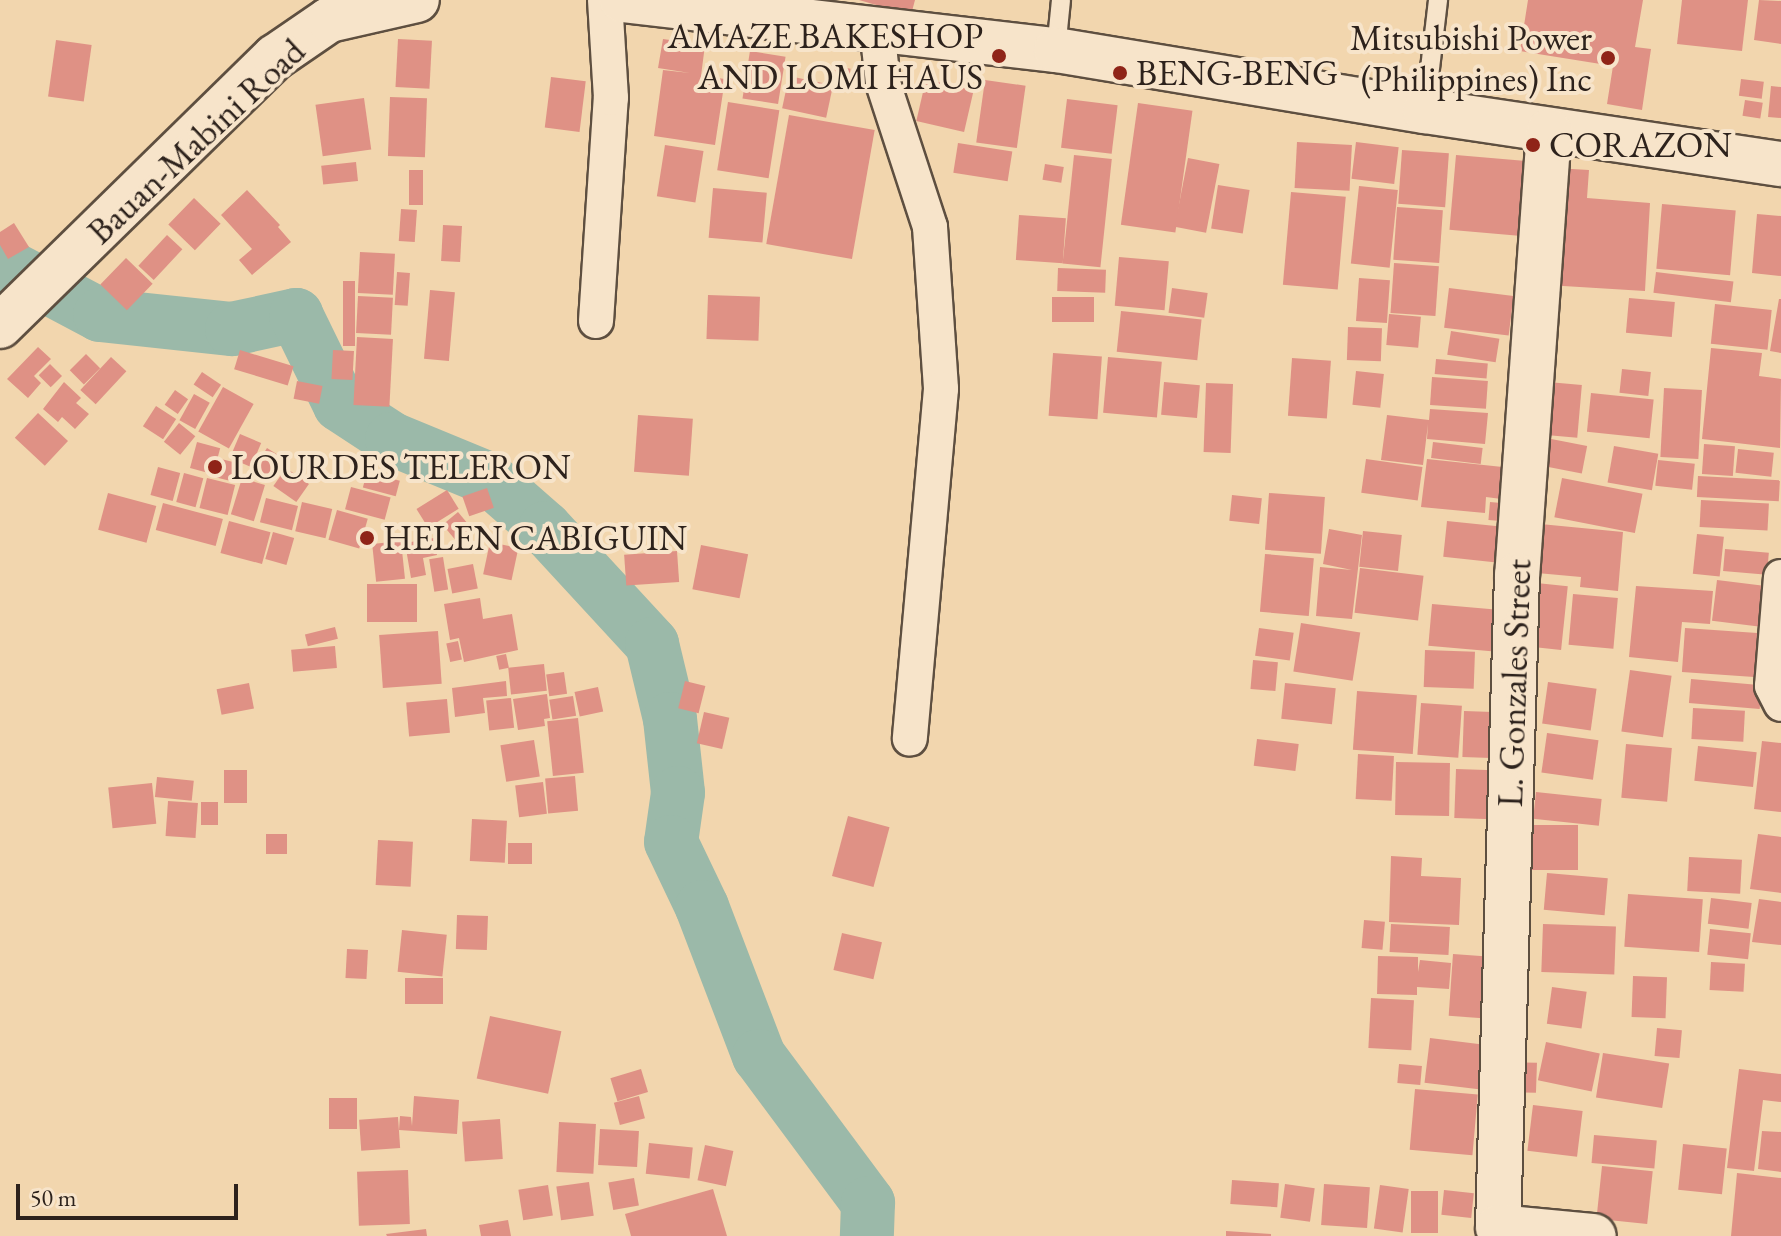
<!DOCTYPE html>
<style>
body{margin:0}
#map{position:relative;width:1781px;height:1236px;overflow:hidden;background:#f2d6ae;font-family:"EB Garamond",serif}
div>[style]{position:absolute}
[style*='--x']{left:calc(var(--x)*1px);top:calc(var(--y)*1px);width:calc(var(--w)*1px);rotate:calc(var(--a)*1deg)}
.river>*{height:54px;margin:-27px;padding:0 27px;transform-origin:27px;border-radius:27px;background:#9bb9a9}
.building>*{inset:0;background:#df9185;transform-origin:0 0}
.roads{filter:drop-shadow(2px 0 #5e4f40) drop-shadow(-2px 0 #5e4f40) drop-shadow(0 2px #5e4f40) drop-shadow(0 -2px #5e4f40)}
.lane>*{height:18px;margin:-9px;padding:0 9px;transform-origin:9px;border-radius:9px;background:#f7e4ca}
.street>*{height:34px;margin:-17px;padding:0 17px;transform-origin:17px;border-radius:17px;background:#f7e4ca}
.secondary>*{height:44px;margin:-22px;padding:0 22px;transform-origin:22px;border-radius:22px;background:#f7e4ca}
.dots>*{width:22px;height:22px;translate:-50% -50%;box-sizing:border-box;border:4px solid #f7e4ca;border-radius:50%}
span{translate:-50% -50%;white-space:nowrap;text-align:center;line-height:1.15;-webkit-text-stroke:8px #f7e4ca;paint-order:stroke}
.poi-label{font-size:36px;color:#2d221c}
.right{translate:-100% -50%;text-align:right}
.left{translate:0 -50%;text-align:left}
.street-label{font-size:36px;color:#2d221c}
.scale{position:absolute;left:16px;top:1184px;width:222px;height:36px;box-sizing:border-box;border:4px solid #2d221c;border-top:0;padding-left:10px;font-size:24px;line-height:28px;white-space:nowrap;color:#2d221c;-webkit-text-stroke:6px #f7e4ca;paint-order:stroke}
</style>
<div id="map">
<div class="river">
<i style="--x:0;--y:262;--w:113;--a:27.9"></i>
<i style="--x:100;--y:315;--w:133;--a:6.1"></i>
<i style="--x:232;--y:329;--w:66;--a:-12.3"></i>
<i style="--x:296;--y:315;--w:100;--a:63.9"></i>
<i style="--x:340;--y:405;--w:62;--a:33.2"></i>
<i style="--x:392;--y:439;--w:105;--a:22.4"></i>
<i style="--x:489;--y:479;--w:74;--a:41.2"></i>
<i style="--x:545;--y:528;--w:158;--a:47.3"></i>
<i style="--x:652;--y:644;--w:77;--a:76.5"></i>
<i style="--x:670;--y:719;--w:74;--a:83.8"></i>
<i style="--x:678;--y:793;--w:49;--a:98.1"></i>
<i style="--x:671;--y:842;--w:72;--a:64.5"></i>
<i style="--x:702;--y:907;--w:160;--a:69.1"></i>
<i style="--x:759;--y:1056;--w:183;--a:53.4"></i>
<i style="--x:868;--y:1203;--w:33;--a:92"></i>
</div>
<div class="building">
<i style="clip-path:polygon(859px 0,915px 0,911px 15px)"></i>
<i style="clip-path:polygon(1528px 0,1643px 0,1635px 47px,1651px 49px,1642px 110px,1607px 104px,1613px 66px,1520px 51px)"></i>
<i style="clip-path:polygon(1682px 0,1748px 0,1742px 51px,1677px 44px)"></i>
<i style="clip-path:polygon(1759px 0,1781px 1px,1781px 44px,1754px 40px)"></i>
<i style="left:398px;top:39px;width:34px;height:48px;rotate:3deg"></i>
<i style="clip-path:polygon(663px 39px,705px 45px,701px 76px,725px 79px,715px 145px,654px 136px,663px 70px,690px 73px,658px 68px)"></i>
<i style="left:56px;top:40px;width:36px;height:57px;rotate:8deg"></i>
<i style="left:750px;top:51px;width:36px;height:48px;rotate:9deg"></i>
<i style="left:831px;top:65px;width:20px;height:17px;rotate:11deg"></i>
<i style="left:789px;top:76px;width:45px;height:33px;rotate:12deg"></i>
<i style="left:551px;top:77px;width:35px;height:51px;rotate:7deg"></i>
<i style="left:926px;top:79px;width:49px;height:43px;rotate:13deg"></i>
<i style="left:1741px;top:79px;width:23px;height:17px;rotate:7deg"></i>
<i style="left:985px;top:80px;width:41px;height:63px;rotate:8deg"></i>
<i style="clip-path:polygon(1771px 86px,1781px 87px,1781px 118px,1768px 117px)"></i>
<i style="left:390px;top:97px;width:37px;height:59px;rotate:2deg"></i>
<i style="left:364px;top:98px;width:52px;height:49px;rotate:82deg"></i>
<i style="left:1067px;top:99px;width:51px;height:49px;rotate:7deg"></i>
<i style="left:1745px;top:100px;width:18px;height:16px;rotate:9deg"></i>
<i style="left:728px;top:102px;width:52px;height:69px;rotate:9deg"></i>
<i style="left:1138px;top:103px;width:55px;height:123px;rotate:8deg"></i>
<i style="left:789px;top:115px;width:87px;height:131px;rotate:10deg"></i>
<i style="left:1297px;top:142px;width:55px;height:46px;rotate:3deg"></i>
<i style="left:1356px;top:142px;width:43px;height:37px;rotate:7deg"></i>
<i style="left:958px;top:143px;width:55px;height:30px;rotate:9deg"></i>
<i style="left:665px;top:145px;width:39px;height:52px;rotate:9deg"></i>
<i style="left:1402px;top:150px;width:47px;height:54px;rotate:4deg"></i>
<i style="left:1074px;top:155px;width:38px;height:109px;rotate:6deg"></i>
<i style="left:1456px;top:155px;width:75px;height:75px;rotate:5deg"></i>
<i style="left:1188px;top:158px;width:32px;height:70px;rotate:11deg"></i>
<i style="left:356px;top:162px;width:19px;height:35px;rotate:84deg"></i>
<i style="left:1045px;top:164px;width:19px;height:16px;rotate:9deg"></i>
<i style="clip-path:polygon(1555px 168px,1589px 170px,1587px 198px,1650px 203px,1645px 291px,1547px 285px)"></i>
<i style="left:409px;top:170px;width:14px;height:35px"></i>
<i style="left:1218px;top:185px;width:32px;height:44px;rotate:9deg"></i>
<i style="left:1359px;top:186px;width:39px;height:78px;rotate:6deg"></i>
<i style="left:713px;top:188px;width:54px;height:50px;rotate:5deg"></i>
<i style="clip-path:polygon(247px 190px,280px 225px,278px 227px,291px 242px,252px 275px,239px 260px,252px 249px,221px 215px)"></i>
<i style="left:1291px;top:192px;width:55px;height:93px;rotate:5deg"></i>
<i style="left:194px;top:198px;width:37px;height:37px;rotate:44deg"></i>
<i style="left:1662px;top:204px;width:74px;height:65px;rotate:5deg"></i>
<i style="left:1397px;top:207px;width:46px;height:53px;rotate:4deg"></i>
<i style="left:401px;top:209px;width:16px;height:32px;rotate:4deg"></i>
<i style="clip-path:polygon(1757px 214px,1781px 216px,1781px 276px,1752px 273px)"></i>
<i style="left:1019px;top:215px;width:47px;height:45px;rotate:4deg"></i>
<i style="clip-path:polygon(14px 223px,29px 247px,8px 259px,0 245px,0 232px)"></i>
<i style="left:443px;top:225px;width:19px;height:36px;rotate:3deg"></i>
<i style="left:167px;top:235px;width:21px;height:42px;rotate:43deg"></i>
<i style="left:360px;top:252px;width:35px;height:41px;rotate:3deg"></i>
<i style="left:1119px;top:257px;width:50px;height:49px;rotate:5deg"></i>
<i style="left:126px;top:258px;width:37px;height:37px;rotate:44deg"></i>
<i style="left:1394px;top:263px;width:45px;height:50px;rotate:4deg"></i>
<i style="left:1058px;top:268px;width:48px;height:23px;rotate:2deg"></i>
<i style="left:397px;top:272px;width:13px;height:33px;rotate:4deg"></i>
<i style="left:1656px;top:272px;width:78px;height:21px;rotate:7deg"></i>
<i style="left:1359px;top:278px;width:31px;height:43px;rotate:4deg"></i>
<i style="left:343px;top:281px;width:12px;height:65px"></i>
<i style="left:1172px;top:288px;width:36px;height:25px;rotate:8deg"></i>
<i style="left:1449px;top:288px;width:65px;height:40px;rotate:7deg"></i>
<i style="left:430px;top:290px;width:25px;height:69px;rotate:5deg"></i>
<i style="left:708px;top:295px;width:52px;height:44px;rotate:2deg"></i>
<i style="left:358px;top:296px;width:35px;height:37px;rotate:3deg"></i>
<i style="left:1052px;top:297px;width:42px;height:25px"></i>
<i style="left:1629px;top:298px;width:46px;height:35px;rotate:5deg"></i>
<i style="clip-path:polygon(1779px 299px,1781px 299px,1781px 353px,1770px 351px)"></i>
<i style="left:1715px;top:304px;width:57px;height:40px;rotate:6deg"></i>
<i style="left:1121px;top:311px;width:81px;height:41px;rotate:6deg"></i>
<i style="left:1389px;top:314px;width:32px;height:31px;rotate:5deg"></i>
<i style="left:1348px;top:327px;width:34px;height:33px;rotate:2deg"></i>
<i style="left:1451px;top:331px;width:49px;height:24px;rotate:9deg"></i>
<i style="left:357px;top:337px;width:36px;height:68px;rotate:3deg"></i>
<i style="clip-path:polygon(38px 347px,51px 359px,34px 376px,41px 383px,28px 398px,7px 379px)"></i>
<i style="clip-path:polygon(1711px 348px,1762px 353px,1759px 376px,1781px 379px,1780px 448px,1702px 439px)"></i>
<i style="left:240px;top:350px;width:56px;height:20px;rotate:17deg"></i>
<i style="left:333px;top:350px;width:21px;height:29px;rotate:3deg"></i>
<i style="left:1053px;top:353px;width:49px;height:63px;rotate:4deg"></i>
<i style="left:86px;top:354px;width:20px;height:23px;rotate:45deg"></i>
<i style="left:111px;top:357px;width:21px;height:45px;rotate:43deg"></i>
<i style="left:1108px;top:357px;width:54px;height:56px;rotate:5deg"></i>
<i style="left:1292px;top:358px;width:39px;height:58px;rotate:4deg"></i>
<i style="left:1436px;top:359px;width:52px;height:15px;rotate:5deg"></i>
<i style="left:50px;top:364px;width:17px;height:16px;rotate:45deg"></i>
<i style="left:1622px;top:369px;width:29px;height:24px;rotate:6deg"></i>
<i style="left:1356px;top:371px;width:28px;height:34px;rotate:6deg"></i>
<i style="left:202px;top:372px;width:23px;height:15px;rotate:34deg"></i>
<i style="left:1432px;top:377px;width:56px;height:28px;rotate:4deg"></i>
<i style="left:297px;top:381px;width:26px;height:18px;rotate:11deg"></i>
<i style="clip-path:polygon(64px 382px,81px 398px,76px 403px,89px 414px,75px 429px,62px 417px,58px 422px,43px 409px)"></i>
<i style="left:1164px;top:382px;width:36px;height:33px;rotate:5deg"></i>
<i style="left:1548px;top:382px;width:34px;height:53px;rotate:5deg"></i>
<i style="left:1206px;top:383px;width:27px;height:69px;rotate:2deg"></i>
<i style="left:223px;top:387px;width:35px;height:51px;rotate:29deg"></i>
<i style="left:1664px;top:388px;width:38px;height:69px;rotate:3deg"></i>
<i style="left:175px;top:390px;width:16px;height:18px;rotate:35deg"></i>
<i style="left:1591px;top:393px;width:63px;height:39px;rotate:6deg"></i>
<i style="left:194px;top:394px;width:18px;height:30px;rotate:29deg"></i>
<i style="left:156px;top:406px;width:24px;height:24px;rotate:33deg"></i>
<i style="clip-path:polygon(1430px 409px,1488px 413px,1485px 444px,1427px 439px,1428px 424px,1423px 465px,1381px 460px,1387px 415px,1429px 420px)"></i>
<i style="left:38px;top:413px;width:41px;height:34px;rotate:43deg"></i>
<i style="left:638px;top:415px;width:55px;height:57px;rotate:4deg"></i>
<i style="left:179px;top:423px;width:21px;height:24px;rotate:39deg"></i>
<i style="left:240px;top:434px;width:23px;height:26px;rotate:23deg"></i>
<i style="left:1541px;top:437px;width:47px;height:28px;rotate:11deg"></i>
<i style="left:197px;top:442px;width:24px;height:27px;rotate:15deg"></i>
<i style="left:1433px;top:442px;width:50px;height:16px;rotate:7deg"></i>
<i style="left:1704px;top:444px;width:31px;height:30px;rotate:4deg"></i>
<i style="left:1614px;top:446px;width:45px;height:37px;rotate:10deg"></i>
<i style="left:267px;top:448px;width:22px;height:26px;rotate:32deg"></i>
<i style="left:1738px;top:449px;width:36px;height:24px;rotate:6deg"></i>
<i style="left:221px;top:459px;width:21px;height:19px;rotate:14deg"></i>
<i style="left:1366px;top:459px;width:57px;height:34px;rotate:8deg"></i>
<i style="clip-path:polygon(1427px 459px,1512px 468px,1509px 500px,1486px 497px,1485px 513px,1421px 507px)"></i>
<i style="left:1658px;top:460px;width:37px;height:26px;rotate:6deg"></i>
<i style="left:158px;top:467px;width:23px;height:29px;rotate:15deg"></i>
<i style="left:286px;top:468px;width:28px;height:22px;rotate:35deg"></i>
<i style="left:367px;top:472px;width:34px;height:16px;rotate:15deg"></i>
<i style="left:184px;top:473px;width:20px;height:30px;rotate:15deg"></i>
<i style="left:1698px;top:476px;width:82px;height:21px;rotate:3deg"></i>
<i style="left:207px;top:478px;width:29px;height:31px;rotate:14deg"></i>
<i style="left:242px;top:478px;width:24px;height:38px;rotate:17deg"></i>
<i style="left:1562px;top:478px;width:82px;height:40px;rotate:11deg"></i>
<i style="left:351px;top:487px;width:41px;height:23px;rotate:15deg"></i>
<i style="left:487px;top:488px;width:21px;height:26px;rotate:71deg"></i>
<i style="left:447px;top:490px;width:22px;height:36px;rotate:58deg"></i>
<i style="left:108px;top:493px;width:50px;height:38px;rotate:15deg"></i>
<i style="left:1269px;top:493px;width:56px;height:57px;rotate:4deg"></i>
<i style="left:1232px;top:495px;width:30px;height:26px;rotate:6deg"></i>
<i style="left:266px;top:498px;width:33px;height:25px;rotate:14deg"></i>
<i style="left:1701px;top:500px;width:68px;height:27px;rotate:3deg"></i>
<i style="left:302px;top:502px;width:31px;height:30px;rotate:13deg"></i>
<i style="left:1490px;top:502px;width:22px;height:18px;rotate:5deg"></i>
<i style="left:163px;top:503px;width:62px;height:28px;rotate:15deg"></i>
<i style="left:337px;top:510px;width:32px;height:31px;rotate:16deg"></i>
<i style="left:458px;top:512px;width:25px;height:20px;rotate:50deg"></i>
<i style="left:229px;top:521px;width:43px;height:33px;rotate:15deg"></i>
<i style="left:1447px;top:521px;width:56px;height:36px;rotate:6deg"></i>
<i style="clip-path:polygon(1530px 523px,1623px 532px,1618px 591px,1580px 587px,1581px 577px,1526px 572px)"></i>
<i style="clip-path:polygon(1329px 529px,1362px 535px,1352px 619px,1316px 616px,1320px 567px,1352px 570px,1323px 564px)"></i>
<i style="left:1363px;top:531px;width:39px;height:36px;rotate:6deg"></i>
<i style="left:273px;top:532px;width:22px;height:28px;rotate:16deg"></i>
<i style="left:1697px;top:534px;width:27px;height:40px;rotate:6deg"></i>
<i style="clip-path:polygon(434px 538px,437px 555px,423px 558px,426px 575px,411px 578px,405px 543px)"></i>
<i style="left:401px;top:541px;width:38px;height:29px;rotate:84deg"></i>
<i style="left:490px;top:542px;width:29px;height:33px;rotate:12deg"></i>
<i style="left:701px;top:545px;width:48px;height:45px;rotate:11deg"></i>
<i style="left:1725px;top:549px;width:44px;height:22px;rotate:5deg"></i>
<i style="left:677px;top:551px;width:31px;height:53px;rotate:86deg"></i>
<i style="left:1265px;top:554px;width:49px;height:58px;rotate:5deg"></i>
<i style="left:443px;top:557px;width:33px;height:14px;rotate:81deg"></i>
<i style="left:473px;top:564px;width:25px;height:26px;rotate:79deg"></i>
<i style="left:1360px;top:568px;width:64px;height:45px;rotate:7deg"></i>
<i style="left:1717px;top:580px;width:51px;height:41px;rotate:7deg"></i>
<i style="left:1527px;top:582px;width:41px;height:64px;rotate:6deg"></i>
<i style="left:417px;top:584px;width:38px;height:50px;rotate:90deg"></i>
<i style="clip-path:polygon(1636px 586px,1713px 591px,1710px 624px,1682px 622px,1678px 662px,1629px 657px)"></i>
<i style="left:1573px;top:594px;width:45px;height:51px;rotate:5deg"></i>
<i style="clip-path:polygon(480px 598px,483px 619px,512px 614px,518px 650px,464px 662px,459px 638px,450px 640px,444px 604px)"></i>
<i style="left:1432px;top:604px;width:72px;height:42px;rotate:5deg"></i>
<i style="left:1301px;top:623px;width:60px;height:49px;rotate:9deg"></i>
<i style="left:335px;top:627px;width:12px;height:31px;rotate:76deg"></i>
<i style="left:1259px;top:628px;width:35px;height:28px;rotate:8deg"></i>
<i style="left:1685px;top:628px;width:76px;height:44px;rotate:4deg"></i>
<i style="left:438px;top:631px;width:53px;height:59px;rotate:86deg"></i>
<i style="left:458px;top:641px;width:19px;height:12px;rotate:78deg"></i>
<i style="left:335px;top:646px;width:22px;height:44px;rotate:85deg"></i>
<i style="left:1425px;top:650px;width:50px;height:37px;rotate:2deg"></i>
<i style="left:506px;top:654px;width:14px;height:10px;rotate:78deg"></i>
<i style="left:1253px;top:660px;width:25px;height:29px;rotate:5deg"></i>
<i style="left:544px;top:664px;width:27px;height:36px;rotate:84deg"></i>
<i style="left:1630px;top:670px;width:42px;height:62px;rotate:8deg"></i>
<i style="left:564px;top:672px;width:22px;height:18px;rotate:82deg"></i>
<i style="left:1691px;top:679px;width:71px;height:24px;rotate:5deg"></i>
<i style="clip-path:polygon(506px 681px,507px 696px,483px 698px,485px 713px,455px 717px,452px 688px)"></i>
<i style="left:685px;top:681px;width:21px;height:28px;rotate:14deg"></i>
<i style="left:1548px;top:682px;width:49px;height:42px;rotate:8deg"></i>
<i style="left:249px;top:683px;width:26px;height:33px;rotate:79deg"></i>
<i style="left:1285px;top:683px;width:51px;height:36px;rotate:6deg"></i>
<i style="left:598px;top:687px;width:25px;height:24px;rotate:78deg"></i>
<i style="left:1357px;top:691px;width:60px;height:59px;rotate:4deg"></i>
<i style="clip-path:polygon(547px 694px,550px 718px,544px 719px,545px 726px,518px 730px,513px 699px)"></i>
<i style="left:573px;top:696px;width:20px;height:24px;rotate:81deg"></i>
<i style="left:511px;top:698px;width:30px;height:25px;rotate:84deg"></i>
<i style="left:447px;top:699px;width:34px;height:41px;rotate:85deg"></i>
<i style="left:1421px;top:703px;width:41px;height:52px;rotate:4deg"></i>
<i style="left:1693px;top:708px;width:52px;height:31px;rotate:3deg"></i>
<i style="left:1464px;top:711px;width:36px;height:46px;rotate:2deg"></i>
<i style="left:704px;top:712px;width:26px;height:32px;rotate:13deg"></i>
<i style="left:578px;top:718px;width:55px;height:31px;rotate:84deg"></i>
<i style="left:1547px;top:733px;width:52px;height:40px;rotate:8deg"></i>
<i style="left:1257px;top:739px;width:42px;height:27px;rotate:7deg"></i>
<i style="left:534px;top:740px;width:37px;height:34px;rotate:81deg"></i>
<i style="clip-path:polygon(1762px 741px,1781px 743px,1781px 812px,1754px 809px)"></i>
<i style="left:1626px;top:744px;width:46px;height:54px;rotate:5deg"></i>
<i style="left:1698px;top:746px;width:59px;height:35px;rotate:6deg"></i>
<i style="left:1358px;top:754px;width:36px;height:45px;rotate:3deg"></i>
<i style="left:1396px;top:762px;width:54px;height:53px;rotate:1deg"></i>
<i style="left:1456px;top:769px;width:38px;height:49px;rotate:2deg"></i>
<i style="left:224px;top:770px;width:23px;height:33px"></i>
<i style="left:575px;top:776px;width:35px;height:30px;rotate:85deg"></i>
<i style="left:157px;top:777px;width:37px;height:20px;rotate:6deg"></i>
<i style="left:543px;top:782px;width:32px;height:28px;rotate:83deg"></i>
<i style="left:152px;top:783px;width:41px;height:44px;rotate:84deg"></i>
<i style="left:1536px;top:792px;width:66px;height:27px;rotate:6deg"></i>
<i style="left:168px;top:801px;width:30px;height:35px;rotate:4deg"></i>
<i style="left:201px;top:802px;width:17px;height:23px"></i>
<i style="left:848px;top:816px;width:43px;height:62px;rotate:15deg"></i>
<i style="left:472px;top:819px;width:35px;height:42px;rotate:3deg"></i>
<i style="left:1525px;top:825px;width:53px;height:45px"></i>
<i style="left:287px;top:834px;width:20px;height:21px;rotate:90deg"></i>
<i style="clip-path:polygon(1758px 834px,1781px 837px,1781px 893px,1750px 889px)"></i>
<i style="left:378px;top:840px;width:35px;height:45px;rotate:3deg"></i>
<i style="left:508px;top:843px;width:24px;height:21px"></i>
<i style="clip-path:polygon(1391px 856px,1422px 858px,1421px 876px,1461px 878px,1459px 925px,1389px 922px)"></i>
<i style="left:1689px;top:857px;width:53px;height:34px;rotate:3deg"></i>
<i style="left:1547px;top:873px;width:61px;height:37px;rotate:5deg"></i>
<i style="left:1628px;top:894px;width:75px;height:53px;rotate:4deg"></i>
<i style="left:1711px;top:898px;width:41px;height:26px;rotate:7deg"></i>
<i style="clip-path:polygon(1759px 899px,1781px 902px,1781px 945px,1752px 942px)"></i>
<i style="left:457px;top:915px;width:31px;height:34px;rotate:2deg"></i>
<i style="left:1364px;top:920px;width:21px;height:28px;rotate:5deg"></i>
<i style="left:1391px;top:924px;width:59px;height:28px;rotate:3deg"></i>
<i style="left:1543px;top:924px;width:73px;height:48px;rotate:2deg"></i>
<i style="left:1710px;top:929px;width:41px;height:26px;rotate:6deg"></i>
<i style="left:402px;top:930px;width:45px;height:42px;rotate:6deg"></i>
<i style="left:842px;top:933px;width:41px;height:38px;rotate:13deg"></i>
<i style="left:347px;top:949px;width:21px;height:29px;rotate:3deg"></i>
<i style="left:1453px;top:954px;width:45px;height:62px;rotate:4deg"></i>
<i style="clip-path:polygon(1378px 956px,1418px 957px,1418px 972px,1420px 960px,1451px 963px,1449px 989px,1417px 987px,1417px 995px,1377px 994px)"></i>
<i style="left:1711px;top:962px;width:34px;height:28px;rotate:3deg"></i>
<i style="left:1633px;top:976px;width:34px;height:41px;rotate:2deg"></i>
<i style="left:405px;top:978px;width:38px;height:26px"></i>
<i style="left:1552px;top:987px;width:35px;height:37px;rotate:8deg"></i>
<i style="left:1371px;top:998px;width:43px;height:50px;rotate:3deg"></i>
<i style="left:490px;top:1016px;width:73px;height:64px;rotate:12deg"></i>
<i style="left:1657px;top:1028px;width:25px;height:28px;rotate:5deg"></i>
<i style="left:1430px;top:1038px;width:61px;height:45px;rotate:7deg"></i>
<i style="left:1546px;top:1042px;width:55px;height:39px;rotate:12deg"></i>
<i style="left:1603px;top:1053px;width:67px;height:45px;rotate:9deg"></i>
<i style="left:1512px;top:1062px;width:25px;height:30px;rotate:2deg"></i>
<i style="left:1399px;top:1064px;width:23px;height:19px;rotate:5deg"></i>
<i style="left:641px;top:1069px;width:24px;height:32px;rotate:73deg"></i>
<i style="clip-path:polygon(1739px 1069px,1781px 1074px,1781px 1102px,1763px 1100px,1754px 1171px,1727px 1168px)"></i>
<i style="left:1415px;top:1089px;width:63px;height:61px;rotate:5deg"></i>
<i style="clip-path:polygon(414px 1096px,459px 1100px,457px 1134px,399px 1130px,400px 1116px,411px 1117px,412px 1126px)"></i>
<i style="left:639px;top:1096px;width:23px;height:26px;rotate:75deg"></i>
<i style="left:329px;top:1098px;width:28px;height:31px"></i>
<i style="left:1533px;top:1105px;width:50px;height:46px;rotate:7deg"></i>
<i style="left:398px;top:1117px;width:31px;height:39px;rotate:86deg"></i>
<i style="left:500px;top:1119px;width:40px;height:38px;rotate:86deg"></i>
<i style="left:559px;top:1122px;width:37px;height:50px;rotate:3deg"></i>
<i style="left:600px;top:1129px;width:39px;height:36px;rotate:3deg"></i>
<i style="clip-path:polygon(1762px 1131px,1781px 1132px,1781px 1172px,1758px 1169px)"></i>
<i style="left:1594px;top:1135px;width:63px;height:28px;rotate:5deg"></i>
<i style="left:649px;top:1143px;width:44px;height:31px;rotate:6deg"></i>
<i style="left:1683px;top:1144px;width:44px;height:46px;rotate:6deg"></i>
<i style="left:705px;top:1145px;width:29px;height:36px;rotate:12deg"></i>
<i style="left:1602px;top:1166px;width:51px;height:53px;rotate:6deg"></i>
<i style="left:408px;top:1170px;width:54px;height:51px;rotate:88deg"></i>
<i style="clip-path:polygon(1737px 1173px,1781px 1178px,1781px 1236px,1731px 1236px)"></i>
<i style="left:634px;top:1178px;width:28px;height:26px;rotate:80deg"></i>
<i style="left:1232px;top:1180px;width:47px;height:24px;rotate:4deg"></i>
<i style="left:589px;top:1182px;width:34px;height:33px;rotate:82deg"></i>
<i style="left:1285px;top:1184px;width:30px;height:34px;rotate:8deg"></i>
<i style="left:1324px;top:1184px;width:46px;height:41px;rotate:4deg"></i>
<i style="left:548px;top:1185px;width:31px;height:30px;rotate:81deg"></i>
<i style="left:1380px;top:1185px;width:29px;height:44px;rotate:8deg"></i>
<i style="clip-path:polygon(713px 1189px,727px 1236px,631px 1236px,625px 1214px)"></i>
<i style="left:1444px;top:1190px;width:30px;height:25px;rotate:6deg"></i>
<i style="left:1411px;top:1191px;width:27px;height:42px"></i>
<i style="clip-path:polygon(508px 1220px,511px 1236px,481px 1236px,479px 1225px)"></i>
<i style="clip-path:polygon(426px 1229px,427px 1236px,387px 1236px,386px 1234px)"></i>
<i style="clip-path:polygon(1226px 1231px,1271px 1234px,1271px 1236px,1226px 1236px)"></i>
</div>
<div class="roads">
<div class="lane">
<i style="--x:1056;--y:50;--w:50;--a:-84.3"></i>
<i style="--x:1425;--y:111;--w:112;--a:-83.3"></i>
</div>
<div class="street">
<i style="--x:877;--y:28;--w:55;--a:83.8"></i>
<i style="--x:883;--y:83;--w:151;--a:71.9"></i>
<i style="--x:930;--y:227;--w:162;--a:86.1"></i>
<i style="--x:941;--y:389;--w:351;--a:95.1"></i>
<i style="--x:596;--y:321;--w:224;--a:-86.2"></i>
<i style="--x:611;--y:98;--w:98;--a:-93.5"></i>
<i style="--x:1781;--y:577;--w:109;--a:94.7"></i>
<i style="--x:1772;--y:686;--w:20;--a:63"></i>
</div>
<div class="secondary">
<i style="--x:622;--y:0;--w:437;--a:6.6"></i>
<i style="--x:1056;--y:50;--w:374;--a:9.4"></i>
<i style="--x:1425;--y:111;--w:360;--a:8.5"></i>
<i style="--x:1549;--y:131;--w:445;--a:94.1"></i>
<i style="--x:1517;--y:575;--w:652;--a:91.67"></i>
<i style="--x:1498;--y:1227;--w:96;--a:5.4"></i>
<i style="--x:0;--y:326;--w:385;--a:-44.4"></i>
<i style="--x:275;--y:57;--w:65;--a:-34.4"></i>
<i style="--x:329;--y:20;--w:90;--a:-12.8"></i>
</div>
</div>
<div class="dots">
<i style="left:999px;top:56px;background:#8f2418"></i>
<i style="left:1608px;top:58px;background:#8f2418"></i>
<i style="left:1120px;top:73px;background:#8f2418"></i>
<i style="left:1533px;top:145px;background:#8f2418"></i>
<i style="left:215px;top:467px;background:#8f2418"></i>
<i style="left:367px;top:538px;background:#8f2418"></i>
</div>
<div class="poi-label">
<span class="right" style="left:983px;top:56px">AMAZE BAKESHOP<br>AND LOMI HAUS</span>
<span class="right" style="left:1592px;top:58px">Mitsubishi Power<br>(Philippines) Inc</span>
<span class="left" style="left:1136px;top:73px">BENG-BENG</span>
<span class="left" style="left:1549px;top:145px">CORAZON</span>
<span class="left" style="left:231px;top:467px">LOURDES TELERON</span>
<span class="left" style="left:383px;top:538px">HELEN CABIGUIN</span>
</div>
<div class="street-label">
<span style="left:196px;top:141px;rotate:-43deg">Bauan-Mabini Road</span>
<span style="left:1514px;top:683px;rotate:-88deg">L. Gonzales Street</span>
</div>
<div class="scale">50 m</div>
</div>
